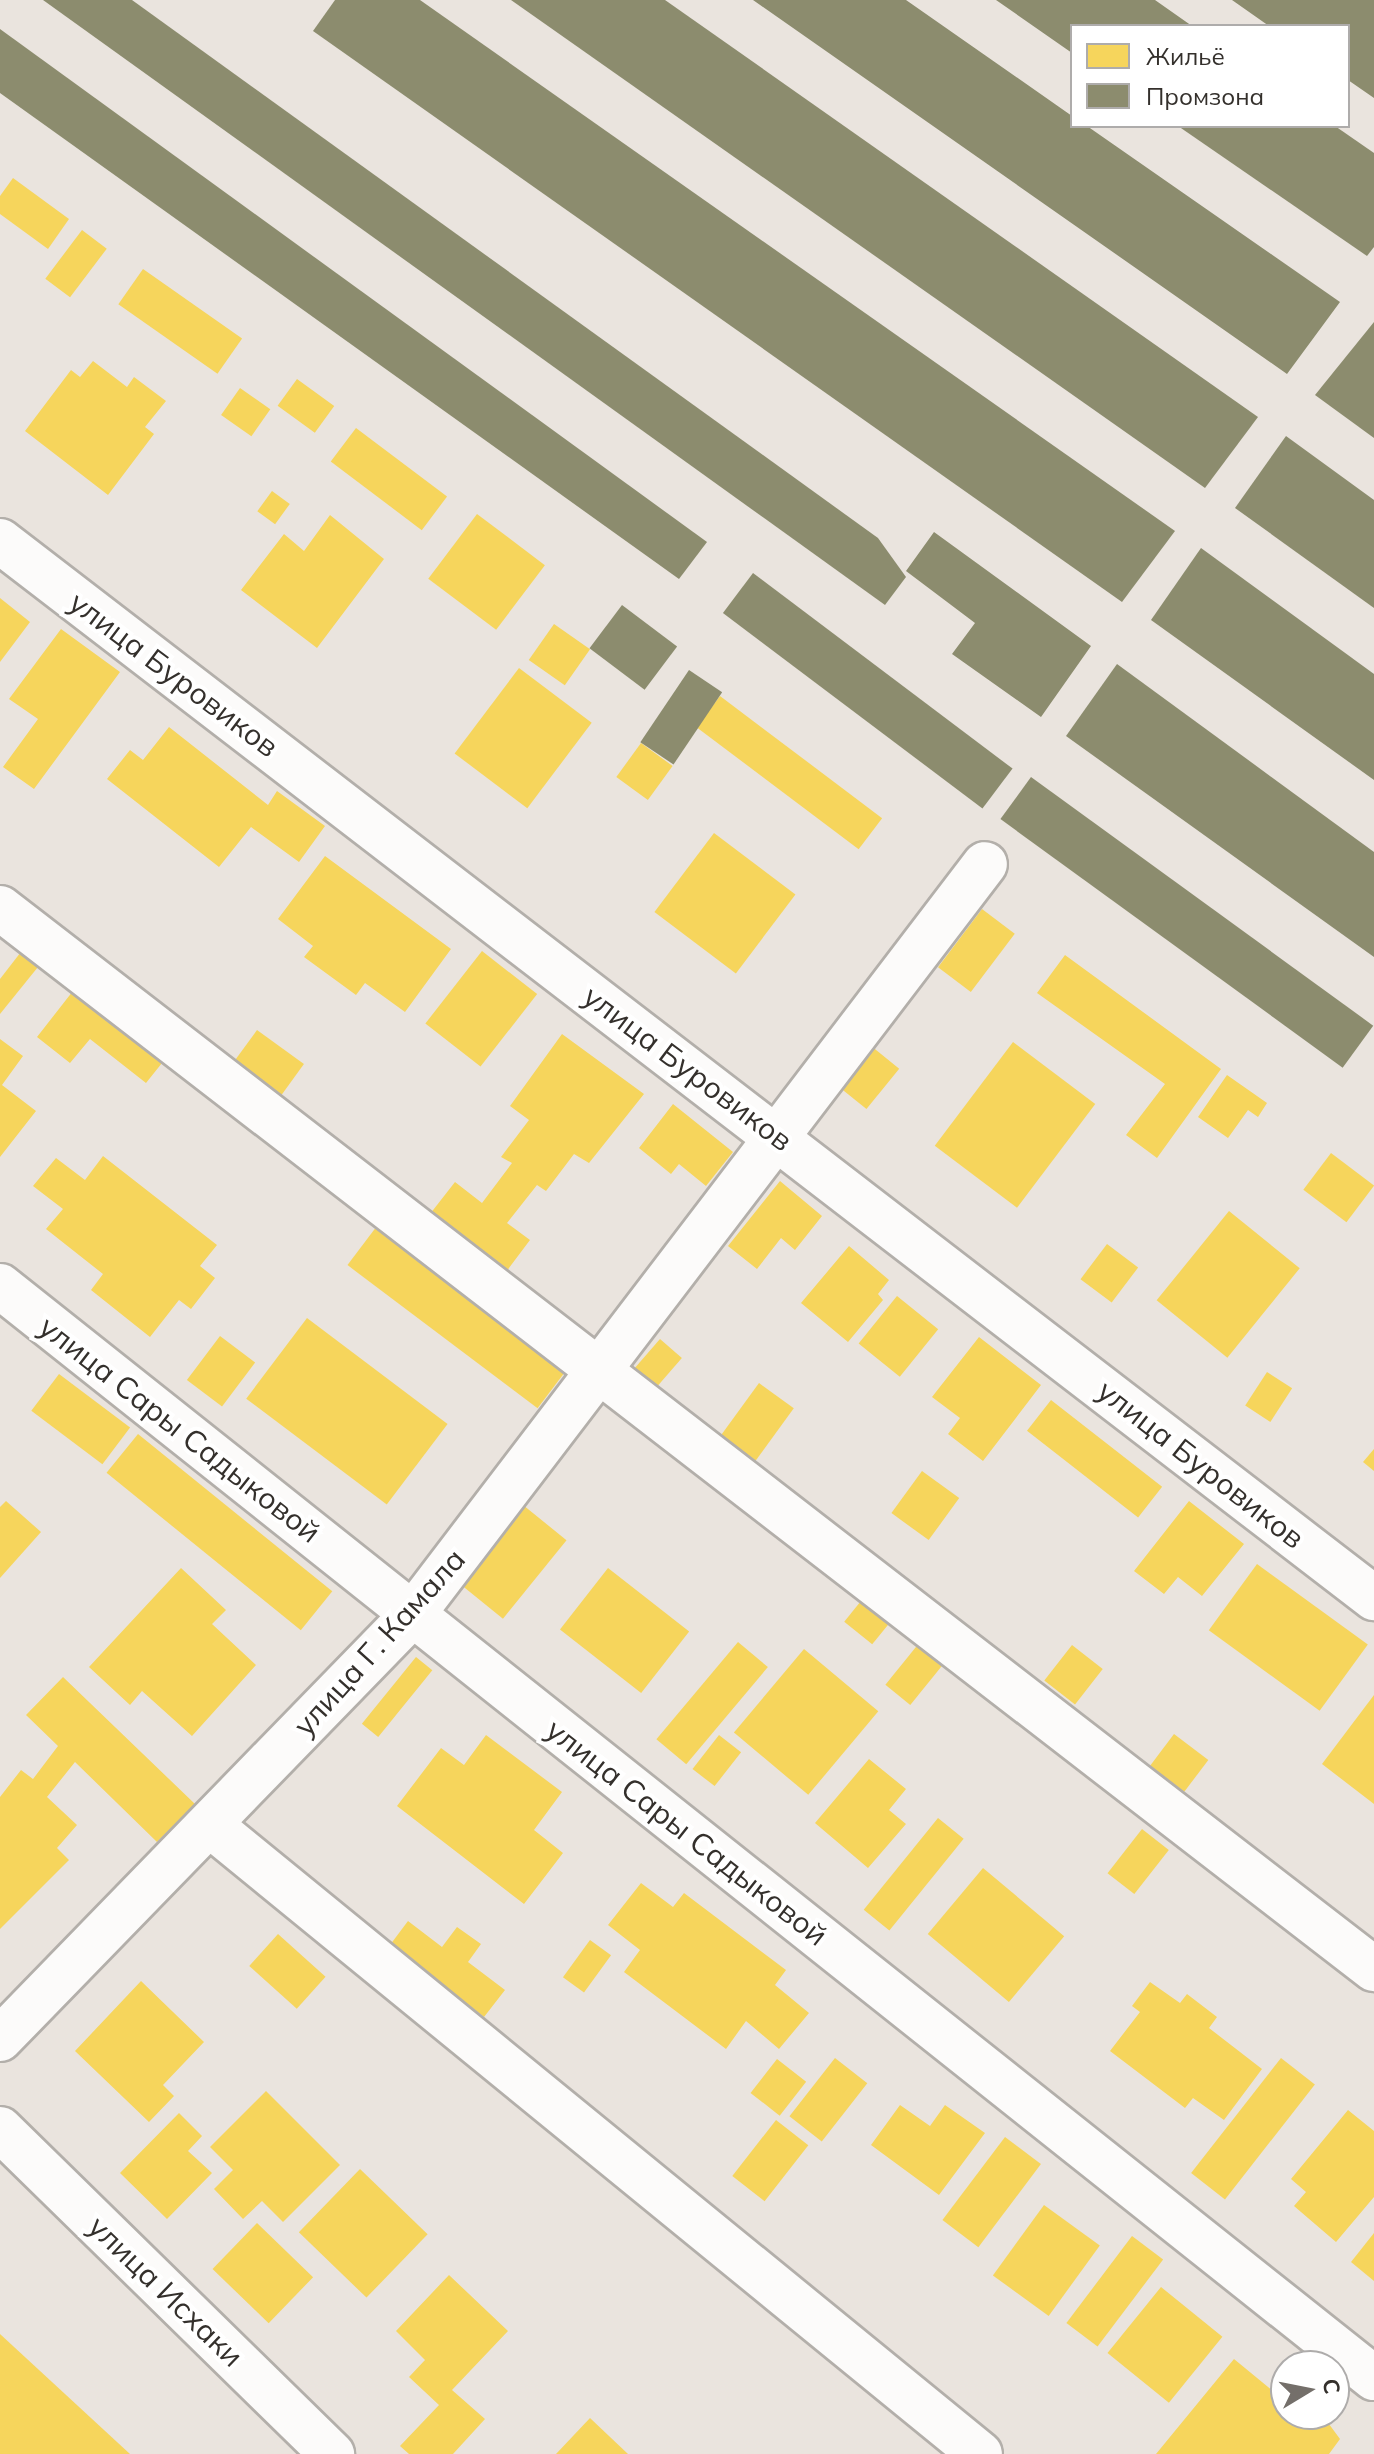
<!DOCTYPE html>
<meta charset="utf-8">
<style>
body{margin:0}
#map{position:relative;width:1374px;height:2454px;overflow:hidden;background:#eae4de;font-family:Mulish,sans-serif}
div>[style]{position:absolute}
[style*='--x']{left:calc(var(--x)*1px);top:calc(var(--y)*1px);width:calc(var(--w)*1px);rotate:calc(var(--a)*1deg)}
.homes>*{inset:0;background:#f6d55c;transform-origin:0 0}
.industry>*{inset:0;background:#8c8c6e;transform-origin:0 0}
.roads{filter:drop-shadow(2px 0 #b3afaa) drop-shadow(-2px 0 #b3afaa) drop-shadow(0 2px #b3afaa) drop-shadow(0 -2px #b3afaa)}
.minor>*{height:44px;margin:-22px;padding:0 22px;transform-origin:22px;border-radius:22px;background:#fcfbfa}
span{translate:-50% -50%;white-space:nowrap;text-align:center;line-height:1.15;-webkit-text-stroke:8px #fff;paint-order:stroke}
.street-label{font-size:30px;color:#34302c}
.legend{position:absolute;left:1070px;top:24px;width:280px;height:104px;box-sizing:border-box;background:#fff;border:2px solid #aeacab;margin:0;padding:10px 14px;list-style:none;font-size:24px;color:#34302c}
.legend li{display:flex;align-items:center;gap:16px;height:40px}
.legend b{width:40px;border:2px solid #aeacab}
.north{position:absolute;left:1270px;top:2350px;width:80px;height:80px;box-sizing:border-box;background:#fff;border:2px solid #aeacab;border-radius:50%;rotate:80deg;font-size:22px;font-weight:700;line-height:32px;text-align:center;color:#34302c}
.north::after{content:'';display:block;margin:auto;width:28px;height:36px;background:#746f6a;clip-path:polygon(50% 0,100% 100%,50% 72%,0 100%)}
</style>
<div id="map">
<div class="homes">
<i style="clip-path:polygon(13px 178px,69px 219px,48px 249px,0 214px,0 196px)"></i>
<i style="left:82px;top:230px;width:31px;height:61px;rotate:37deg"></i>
<i style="left:143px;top:269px;width:121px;height:43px;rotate:35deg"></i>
<i style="clip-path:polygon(93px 361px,127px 387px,134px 377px,166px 401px,145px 427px,154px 434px,108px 495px,25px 431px,71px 370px,80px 377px)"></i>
<i style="left:297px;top:379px;width:46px;height:33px;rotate:36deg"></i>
<i style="left:240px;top:388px;width:37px;height:33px;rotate:35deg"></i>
<i style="left:356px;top:428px;width:114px;height:42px;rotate:37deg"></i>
<i style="left:272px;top:491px;width:22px;height:25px;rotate:36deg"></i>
<i style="left:477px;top:514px;width:85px;height:81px;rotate:37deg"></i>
<i style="clip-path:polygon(330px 515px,384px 559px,317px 648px,241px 590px,284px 534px,304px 551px)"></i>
<i style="clip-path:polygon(0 598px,30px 622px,0 662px)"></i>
<i style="left:554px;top:624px;width:44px;height:44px;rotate:35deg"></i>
<i style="clip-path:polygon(61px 629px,120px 672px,34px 789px,3px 767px,38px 719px,9px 699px)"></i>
<i style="left:519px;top:668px;width:91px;height:107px;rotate:37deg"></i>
<i style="left:720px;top:696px;width:203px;height:39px;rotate:37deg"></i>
<i style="clip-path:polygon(169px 727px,268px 805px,277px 791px,325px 826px,299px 862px,251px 827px,219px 867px,107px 779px,130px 750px,143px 760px)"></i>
<i style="left:641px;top:743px;width:39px;height:42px;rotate:36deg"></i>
<i style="left:714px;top:833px;width:102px;height:99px;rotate:37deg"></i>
<i style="clip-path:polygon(325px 856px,451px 949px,405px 1012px,365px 983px,356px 995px,304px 957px,313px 946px,278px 919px)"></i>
<i style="left:982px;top:909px;width:41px;height:73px;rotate:37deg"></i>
<i style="clip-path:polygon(24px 948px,42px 962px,0 1014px,0 979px)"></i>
<i style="left:482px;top:951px;width:70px;height:92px;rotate:38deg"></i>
<i style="clip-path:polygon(1065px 955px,1221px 1069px,1157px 1158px,1126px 1135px,1165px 1084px,1037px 993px)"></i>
<i style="clip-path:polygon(80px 982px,170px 1053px,146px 1083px,90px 1039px,70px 1063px,37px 1037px)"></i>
<i style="left:257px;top:1030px;width:58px;height:40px;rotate:36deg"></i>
<i style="clip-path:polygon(562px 1034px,644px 1094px,589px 1163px,574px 1154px,546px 1191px,537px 1185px,507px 1223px,530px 1240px,506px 1272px,430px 1214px,455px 1182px,482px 1203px,512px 1163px,501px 1157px,529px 1120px,510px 1106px)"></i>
<i style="clip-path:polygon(0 1039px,23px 1056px,2px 1085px,36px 1111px,0 1157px)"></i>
<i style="left:865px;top:1041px;width:44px;height:52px;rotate:39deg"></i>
<i style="left:1013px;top:1042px;width:103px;height:130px;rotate:37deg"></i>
<i style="clip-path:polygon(1227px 1075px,1267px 1103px,1258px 1117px,1248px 1110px,1228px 1138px,1198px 1117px)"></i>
<i style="clip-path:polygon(673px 1104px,733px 1152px,706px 1186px,679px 1164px,671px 1174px,639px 1148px)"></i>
<i style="left:1331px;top:1153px;width:54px;height:46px;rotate:37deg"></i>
<i style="clip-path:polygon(103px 1156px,217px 1245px,200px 1266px,215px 1278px,191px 1309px,179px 1300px,150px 1337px,91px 1290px,103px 1274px,46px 1229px,63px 1209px,33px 1186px,56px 1158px,85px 1180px)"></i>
<i style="clip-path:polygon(780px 1181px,822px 1216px,795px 1250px,781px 1238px,757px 1269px,728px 1246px)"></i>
<i style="left:1229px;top:1211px;width:91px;height:115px;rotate:39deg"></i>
<i style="left:383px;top:1218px;width:238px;height:59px;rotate:37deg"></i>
<i style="left:1107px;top:1244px;width:39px;height:44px;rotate:37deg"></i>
<i style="clip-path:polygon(849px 1246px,889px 1280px,878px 1294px,883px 1300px,848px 1342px,801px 1303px)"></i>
<i style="left:897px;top:1296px;width:53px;height:61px;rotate:39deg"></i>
<i style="left:307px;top:1318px;width:176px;height:101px;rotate:37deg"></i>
<i style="left:220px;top:1336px;width:44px;height:55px;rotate:37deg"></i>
<i style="clip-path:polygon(979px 1337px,1041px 1385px,983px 1461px,948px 1434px,960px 1418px,932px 1397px)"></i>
<i style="left:660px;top:1339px;width:29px;height:45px;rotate:41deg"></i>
<i style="left:1267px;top:1372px;width:30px;height:40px;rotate:33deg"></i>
<i style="left:59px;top:1374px;width:89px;height:46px;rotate:37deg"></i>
<i style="left:759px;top:1383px;width:43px;height:69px;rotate:36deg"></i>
<i style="left:1051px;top:1400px;width:141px;height:39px;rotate:38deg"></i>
<i style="left:138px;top:1434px;width:250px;height:50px;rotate:39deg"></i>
<i style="clip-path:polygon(1374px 1449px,1374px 1471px,1363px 1462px)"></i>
<i style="left:922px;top:1471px;width:46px;height:52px;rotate:36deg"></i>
<i style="clip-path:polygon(6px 1501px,41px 1532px,0 1578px,0 1507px)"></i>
<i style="clip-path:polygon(1189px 1501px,1244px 1544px,1202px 1596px,1178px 1577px,1164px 1594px,1134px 1571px)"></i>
<i style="left:523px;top:1505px;width:56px;height:101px;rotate:39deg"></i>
<i style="left:1257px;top:1564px;width:137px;height:82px;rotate:36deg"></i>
<i style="clip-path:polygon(181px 1568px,226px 1610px,212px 1624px,256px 1665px,192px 1736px,142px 1691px,130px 1705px,89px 1667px)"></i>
<i style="left:608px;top:1568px;width:103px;height:78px;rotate:38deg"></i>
<i style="left:865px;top:1596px;width:36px;height:33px;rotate:39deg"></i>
<i style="left:738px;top:1642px;width:39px;height:127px;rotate:40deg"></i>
<i style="left:920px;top:1642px;width:32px;height:55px;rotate:39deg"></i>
<i style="left:1072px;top:1645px;width:39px;height:45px;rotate:38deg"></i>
<i style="left:804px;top:1649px;width:97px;height:109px;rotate:40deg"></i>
<i style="left:416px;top:1657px;width:21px;height:86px;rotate:39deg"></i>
<i style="clip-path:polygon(63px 1677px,195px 1804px,157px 1842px,75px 1762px,47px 1797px,77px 1825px,57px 1848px,69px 1860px,0 1929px,0 1797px,21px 1770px,33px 1779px,58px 1746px,26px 1715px)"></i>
<i style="clip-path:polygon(1374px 1695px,1374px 1804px,1322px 1764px)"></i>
<i style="left:1174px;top:1734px;width:43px;height:40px;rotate:37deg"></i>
<i style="clip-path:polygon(486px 1735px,562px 1792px,534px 1830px,563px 1853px,524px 1904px,397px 1806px,441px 1748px,464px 1765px)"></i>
<i style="left:719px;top:1735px;width:28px;height:43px;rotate:38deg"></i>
<i style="clip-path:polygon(869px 1759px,906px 1789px,889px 1810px,906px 1824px,868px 1868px,815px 1823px)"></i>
<i style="left:938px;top:1818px;width:33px;height:118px;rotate:39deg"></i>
<i style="left:1142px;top:1829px;width:34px;height:56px;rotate:38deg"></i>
<i style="left:983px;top:1868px;width:106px;height:86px;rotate:40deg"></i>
<i style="clip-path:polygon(641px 1883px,673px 1907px,684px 1893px,786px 1970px,775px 1985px,809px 2013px,779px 2049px,746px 2021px,726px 2049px,624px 1972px,640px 1950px,608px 1925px)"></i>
<i style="clip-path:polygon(408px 1921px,442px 1947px,457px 1927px,481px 1944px,468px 1962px,505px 1990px,484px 2017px,390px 1945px)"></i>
<i style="left:278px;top:1934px;width:64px;height:43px;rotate:42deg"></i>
<i style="left:590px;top:1940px;width:26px;height:46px;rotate:36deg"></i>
<i style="clip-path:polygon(141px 1981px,204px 2042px,163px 2085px,174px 2096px,149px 2122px,75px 2051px)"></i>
<i style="clip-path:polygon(1150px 1982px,1180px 2003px,1187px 1994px,1217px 2017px,1209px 2028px,1262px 2069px,1224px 2120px,1193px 2098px,1185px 2108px,1110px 2051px,1140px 2012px,1132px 2006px)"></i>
<i style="left:835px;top:2058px;width:41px;height:74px;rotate:38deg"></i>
<i style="left:1281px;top:2058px;width:43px;height:146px;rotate:38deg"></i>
<i style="left:777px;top:2059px;width:37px;height:43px;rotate:38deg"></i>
<i style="clip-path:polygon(266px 2091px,340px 2165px,283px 2222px,262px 2201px,243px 2219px,214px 2189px,233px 2170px,210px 2147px)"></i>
<i style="clip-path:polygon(900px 2105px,930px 2126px,945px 2105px,985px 2133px,939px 2195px,871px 2145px)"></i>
<i style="clip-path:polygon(1348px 2110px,1374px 2131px,1374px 2197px,1336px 2242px,1294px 2206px,1306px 2192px,1291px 2179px)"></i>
<i style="clip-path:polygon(179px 2113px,202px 2136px,188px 2151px,212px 2173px,167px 2219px,120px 2173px)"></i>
<i style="left:776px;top:2120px;width:41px;height:71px;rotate:38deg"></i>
<i style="left:1005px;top:2137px;width:45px;height:104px;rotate:37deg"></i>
<i style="left:360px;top:2169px;width:94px;height:88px;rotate:44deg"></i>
<i style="left:1044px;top:2205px;width:69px;height:87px;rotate:36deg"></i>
<i style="left:257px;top:2223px;width:78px;height:64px;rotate:44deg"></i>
<i style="clip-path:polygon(1374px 2233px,1374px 2281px,1351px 2262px)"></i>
<i style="left:1132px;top:2236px;width:39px;height:109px;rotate:37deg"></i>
<i style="clip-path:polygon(449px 2275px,508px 2331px,452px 2390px,485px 2419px,453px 2454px,409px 2454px,400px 2446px,439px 2405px,409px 2377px,425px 2360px,396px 2331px)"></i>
<i style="left:1161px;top:2287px;width:79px;height:85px;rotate:39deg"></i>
<i style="clip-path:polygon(0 2334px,130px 2454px,0 2454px)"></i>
<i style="clip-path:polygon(1234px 2359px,1273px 2391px,1279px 2383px,1286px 2388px,1286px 2414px,1326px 2420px,1340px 2439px,1329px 2454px,1156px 2454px)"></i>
<i style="clip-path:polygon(590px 2418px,628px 2454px,556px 2454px)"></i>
</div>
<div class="industry">
<i style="clip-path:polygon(43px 0,132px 0,878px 538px,906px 577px,885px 605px)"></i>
<i style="clip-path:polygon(335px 0,420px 0,1175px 531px,1122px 602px,313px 31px)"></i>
<i style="clip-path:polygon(511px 0,665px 0,1258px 417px,1205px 488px)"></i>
<i style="clip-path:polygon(753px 0,906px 0,1072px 116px,1072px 126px,1087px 126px,1340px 302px,1287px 374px)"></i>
<i style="clip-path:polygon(996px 0,1155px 0,1192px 26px,1072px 26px,1072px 53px)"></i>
<i style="clip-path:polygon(1232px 0,1374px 0,1374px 98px,1348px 80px,1348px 26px,1269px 26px)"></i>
<i style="clip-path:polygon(0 29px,707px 542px,679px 579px,0 93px)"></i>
<i style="clip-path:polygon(1178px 126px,1335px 126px,1374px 153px,1374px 247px,1367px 256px)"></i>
<i style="clip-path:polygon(1374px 322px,1374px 438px,1315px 395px)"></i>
<i style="clip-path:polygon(1286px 436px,1374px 500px,1374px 608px,1235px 508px)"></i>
<i style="clip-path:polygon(934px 532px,1091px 646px,1041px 717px,952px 654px,975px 623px,906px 571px)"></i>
<i style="clip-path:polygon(1201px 548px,1374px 674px,1374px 780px,1151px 620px)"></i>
<i style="left:753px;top:573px;width:325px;height:50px;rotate:37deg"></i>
<i style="left:622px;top:605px;width:69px;height:54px;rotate:37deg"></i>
<i style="clip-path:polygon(1117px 664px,1374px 852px,1374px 957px,1066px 736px)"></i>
<i style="left:689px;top:670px;width:40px;height:87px;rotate:34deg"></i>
<i style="left:1031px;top:777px;width:423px;height:52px;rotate:36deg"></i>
</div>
<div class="roads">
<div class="minor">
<i style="--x:0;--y:541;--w:1734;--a:37.57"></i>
<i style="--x:0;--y:908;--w:1736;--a:37.68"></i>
<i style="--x:0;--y:1286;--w:1755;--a:38.48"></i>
<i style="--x:210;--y:1825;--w:994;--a:39.24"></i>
<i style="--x:0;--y:2039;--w:593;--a:-45.82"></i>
<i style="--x:413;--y:1614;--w:943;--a:-52.67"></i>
<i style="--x:0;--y:2129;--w:465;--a:44.4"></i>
</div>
</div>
<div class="street-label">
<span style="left:174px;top:674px;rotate:37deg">улица Буровиков</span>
<span style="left:688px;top:1068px;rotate:37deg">улица Буровиков</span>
<span style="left:180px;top:1429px;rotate:38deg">улица Сары Садыковой</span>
<span style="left:1201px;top:1464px;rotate:38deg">улица Буровиков</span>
<span style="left:379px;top:1642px;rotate:-48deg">улица Г. Камала</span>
<span style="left:687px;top:1832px;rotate:38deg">улица Сары Садыковой</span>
<span style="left:166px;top:2291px;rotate:44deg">улица Исхаки</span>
</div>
<ul class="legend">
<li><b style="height:22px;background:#f6d55c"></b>Жильё</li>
<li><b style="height:22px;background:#8c8c6e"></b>Промзона</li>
</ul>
<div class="north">С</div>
</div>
